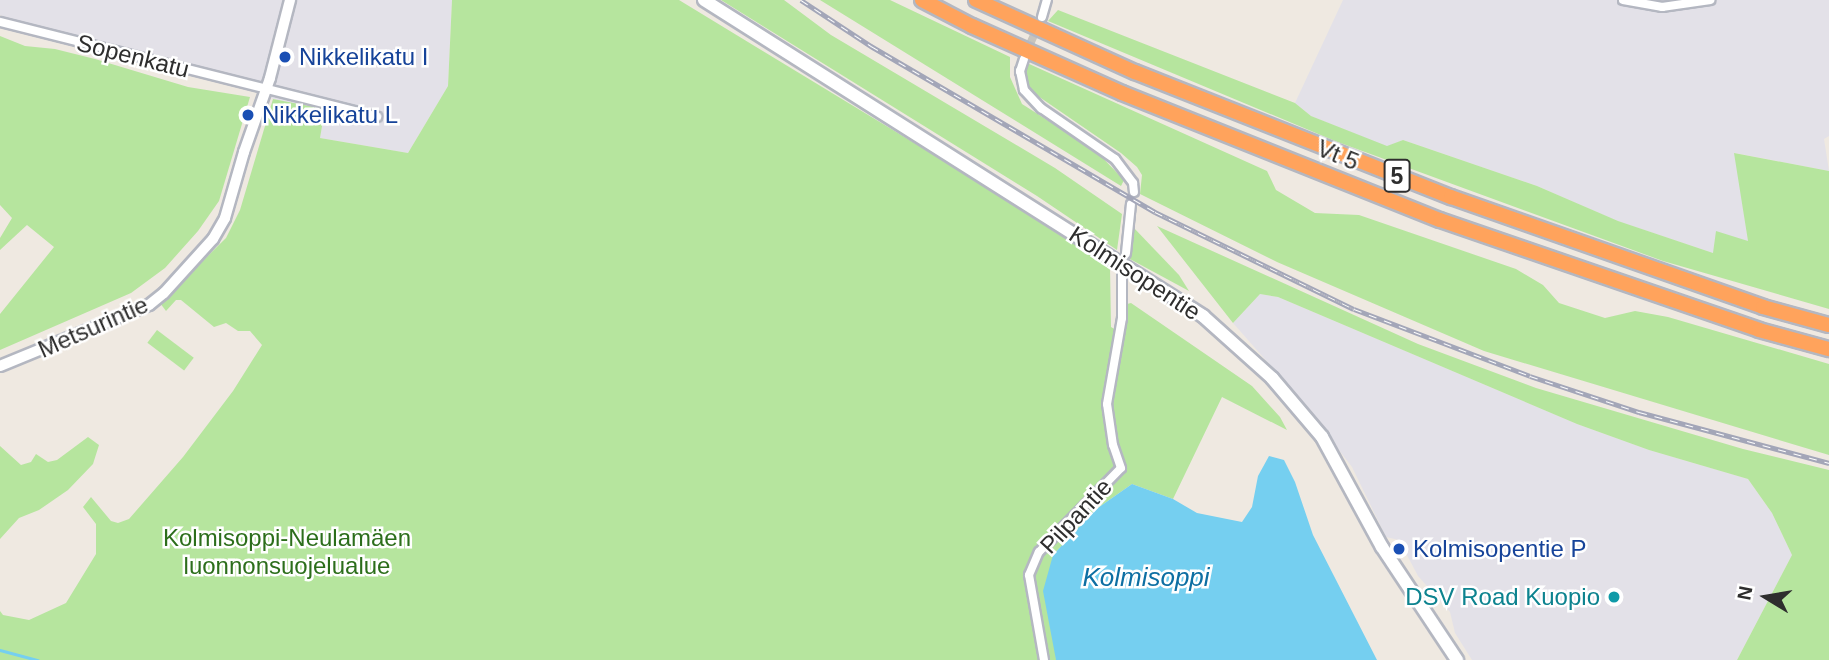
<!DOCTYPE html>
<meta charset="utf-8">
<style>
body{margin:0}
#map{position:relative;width:1829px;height:660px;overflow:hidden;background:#efe9e1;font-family:Arial,sans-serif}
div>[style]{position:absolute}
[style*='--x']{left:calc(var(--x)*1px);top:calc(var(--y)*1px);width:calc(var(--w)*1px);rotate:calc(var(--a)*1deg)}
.industrial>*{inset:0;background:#e3e1e8}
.green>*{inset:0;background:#b6e59e;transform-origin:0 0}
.water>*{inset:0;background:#75cff0}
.stream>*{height:2.5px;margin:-1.25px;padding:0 1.25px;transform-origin:1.25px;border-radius:1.25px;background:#75cff0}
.minor-tunnel>*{height:8px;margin-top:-4px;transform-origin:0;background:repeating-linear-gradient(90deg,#c8c4bd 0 8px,transparent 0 12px)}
.roads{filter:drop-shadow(2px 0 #b4b7c1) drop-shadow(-2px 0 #b4b7c1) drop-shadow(0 2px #b4b7c1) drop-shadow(0 -2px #b4b7c1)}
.minor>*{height:8px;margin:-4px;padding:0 4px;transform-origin:4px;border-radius:4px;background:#fff}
.tertiary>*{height:10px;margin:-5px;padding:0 5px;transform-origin:5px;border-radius:5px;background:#fff}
.secondary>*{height:12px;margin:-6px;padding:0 6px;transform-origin:6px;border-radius:6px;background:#fff}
.motorway>*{height:14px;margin:-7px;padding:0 7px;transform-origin:7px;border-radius:7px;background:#ffa35c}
.rail>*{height:5px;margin-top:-2.5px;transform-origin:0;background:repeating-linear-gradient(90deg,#fff 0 8px,#a3a6b8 0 16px);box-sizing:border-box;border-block:2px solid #a3a6b8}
.dots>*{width:19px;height:19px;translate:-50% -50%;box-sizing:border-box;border:4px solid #fff;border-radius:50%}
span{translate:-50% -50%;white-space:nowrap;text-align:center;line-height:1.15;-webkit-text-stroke:5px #fff;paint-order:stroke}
.shield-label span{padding:2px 5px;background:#fff;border:2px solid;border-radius:5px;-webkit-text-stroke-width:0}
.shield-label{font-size:23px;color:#2e2e2e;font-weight:700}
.street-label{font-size:24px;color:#2e2e2e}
.transit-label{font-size:24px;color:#164399}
.left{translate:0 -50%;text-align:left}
.park-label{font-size:24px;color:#2c6e1b}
.culture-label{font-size:24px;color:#0d838f}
.right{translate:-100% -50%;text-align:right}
.water-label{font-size:26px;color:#0d6fa3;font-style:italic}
.north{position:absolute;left:1731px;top:562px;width:70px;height:70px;-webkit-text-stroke:5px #fff;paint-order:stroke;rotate:281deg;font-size:19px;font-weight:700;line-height:28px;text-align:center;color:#2e2e2e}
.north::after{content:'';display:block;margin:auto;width:24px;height:32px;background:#2e2e2e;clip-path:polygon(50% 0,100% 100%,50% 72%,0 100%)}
</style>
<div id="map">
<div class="industrial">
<i style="clip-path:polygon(0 0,452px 0,448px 86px,408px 153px,320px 138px,325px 109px,273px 99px,245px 78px,20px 23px,0 15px)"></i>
<i style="clip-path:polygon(1343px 0,1829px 0,1829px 136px,1824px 139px,1829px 171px,1735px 153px,1748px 241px,1713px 253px,1617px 221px,1537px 186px,1403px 140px,1387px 147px,1311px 116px,1295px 103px)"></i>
<i style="clip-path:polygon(1260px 294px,1278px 297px,1577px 424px,1649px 450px,1748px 479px,1772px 513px,1792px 555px,1737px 660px,1472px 660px,1455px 633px,1450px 612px,1418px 576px,1399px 540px,1386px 537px,1352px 467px,1299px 398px,1233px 323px)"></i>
</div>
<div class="green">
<i style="clip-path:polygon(452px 0,679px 0,944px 161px,1110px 267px,1111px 327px,1123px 334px,1127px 304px,1131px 303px,1252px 386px,1280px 417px,1287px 430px,1222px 397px,1173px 499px,1132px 484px,1095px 510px,1053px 555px,1056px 660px,0 660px,0 611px,3px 615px,29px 620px,66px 603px,96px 554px,96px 524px,83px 507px,91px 497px,111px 521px,118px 523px,129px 519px,183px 457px,233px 391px,262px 345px,250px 331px,238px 331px,226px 323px,214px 327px,181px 300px,176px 300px,166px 311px,160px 303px,226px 238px,240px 210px,273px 99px,325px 109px,320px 138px,408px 153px,448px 86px)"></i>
<i style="clip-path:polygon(721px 0,784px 0,831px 35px,1055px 168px,1122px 214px,1117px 250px,1037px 196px)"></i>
<i style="clip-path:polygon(820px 0,890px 0,1010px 57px,1010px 77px,1022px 104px,1096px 151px,1124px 180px,1121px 186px)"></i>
<i style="clip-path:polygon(1058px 10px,1295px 103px,1311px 116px,1387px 146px,1403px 140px,1537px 186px,1618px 221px,1713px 253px,1716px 231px,1748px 241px,1734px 153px,1829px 171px,1829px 309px,1663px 261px,1335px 141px,1048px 21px)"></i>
<i style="clip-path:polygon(0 36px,25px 46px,55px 49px,95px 59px,188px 87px,250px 97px,219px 201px,198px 231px,165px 268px,131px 293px,0 350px,0 314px,54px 247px,27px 225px,0 250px,0 238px,12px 218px,0 205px)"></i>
<i style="clip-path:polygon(1027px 63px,1267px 171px,1276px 190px,1315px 213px,1359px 215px,1516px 269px,1543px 285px,1559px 303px,1605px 318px,1635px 311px,1668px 317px,1829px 364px,1829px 455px,1484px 351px,1277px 262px,1140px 194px,1142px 175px,1137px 167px,1121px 153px,1035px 94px,1027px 85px,1024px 74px)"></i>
<i style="clip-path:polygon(1157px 226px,1418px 344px,1536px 388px,1743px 449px,1829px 470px,1829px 660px,1737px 660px,1792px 555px,1772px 513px,1748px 479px,1649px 450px,1577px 424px,1278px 297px,1260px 294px,1233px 323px)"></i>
<i style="clip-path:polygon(1133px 227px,1179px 275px,1189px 291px,1128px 258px)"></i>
<i style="left:157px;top:330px;width:46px;height:16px;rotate:37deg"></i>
<i style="clip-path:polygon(88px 437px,99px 445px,93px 464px,68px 490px,39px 510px,19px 518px,0 539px,0 446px,21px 465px,31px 462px,36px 454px,48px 462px,57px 460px)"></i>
</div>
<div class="water">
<i style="clip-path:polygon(1269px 456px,1284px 460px,1295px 482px,1313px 535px,1377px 660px,1056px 660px,1043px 591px,1053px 555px,1095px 510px,1132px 484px,1173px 499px,1197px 513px,1242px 522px,1252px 507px,1258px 476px)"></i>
</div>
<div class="stream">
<i style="--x:0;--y:650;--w:39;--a:15"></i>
</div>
<div class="minor-tunnel">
<i style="--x:1026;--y:53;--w:30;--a:-66"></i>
</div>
<div class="roads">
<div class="minor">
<i style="--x:1623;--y:0;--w:40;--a:10"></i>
<i style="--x:1662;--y:7;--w:49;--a:-8.3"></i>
<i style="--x:1042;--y:17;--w:18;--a:-74"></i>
<i style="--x:0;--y:22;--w:389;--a:14.1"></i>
<i style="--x:1024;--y:59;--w:13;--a:108"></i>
<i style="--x:1020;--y:71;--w:19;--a:78"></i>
<i style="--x:1024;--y:90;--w:25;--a:47"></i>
<i style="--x:1041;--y:108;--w:90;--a:34.6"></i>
<i style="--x:1115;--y:159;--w:30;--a:53"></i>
<i style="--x:1133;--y:183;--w:9;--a:84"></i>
<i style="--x:1126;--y:253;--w:49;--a:-84.2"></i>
<i style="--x:1044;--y:660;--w:86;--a:-100"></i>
<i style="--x:1029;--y:575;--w:25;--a:-67"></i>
<i style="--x:1039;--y:552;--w:117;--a:-45.7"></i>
<i style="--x:1121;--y:468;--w:24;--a:-109"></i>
<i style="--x:1113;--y:445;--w:41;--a:-98.3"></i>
<i style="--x:1107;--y:404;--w:87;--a:-80.1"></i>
<i style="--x:1122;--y:318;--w:43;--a:-90"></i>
</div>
<div class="tertiary">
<i style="--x:0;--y:366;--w:161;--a:-22.3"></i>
<i style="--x:149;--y:305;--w:19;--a:-39"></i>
<i style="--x:164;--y:293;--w:73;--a:-47.8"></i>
<i style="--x:213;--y:239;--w:24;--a:-60"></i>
<i style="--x:225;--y:218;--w:69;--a:-73.9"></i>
<i style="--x:244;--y:152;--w:78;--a:-70.6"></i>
<i style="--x:270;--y:78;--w:81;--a:-75.6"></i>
</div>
<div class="secondary">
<i style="--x:704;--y:0;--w:591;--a:32.34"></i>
<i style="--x:1203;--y:316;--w:93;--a:41.9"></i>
<i style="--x:1272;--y:378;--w:77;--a:49.7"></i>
<i style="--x:1322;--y:437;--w:125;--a:61.4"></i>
<i style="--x:1382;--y:547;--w:136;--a:56.4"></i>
</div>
<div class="motorway">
<i style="--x:922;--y:0;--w:56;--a:27.5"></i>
<i style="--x:972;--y:26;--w:164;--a:24.1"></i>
<i style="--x:1122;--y:93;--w:342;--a:21.8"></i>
<i style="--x:1440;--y:220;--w:337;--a:19"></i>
<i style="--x:1759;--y:330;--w:73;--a:15.2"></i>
<i style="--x:976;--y:0;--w:175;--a:24.4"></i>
<i style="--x:1135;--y:72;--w:340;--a:21.6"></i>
<i style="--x:1451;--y:197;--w:331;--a:19.4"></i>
<i style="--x:1763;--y:307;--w:68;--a:15.3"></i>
</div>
</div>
<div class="rail">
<i style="--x:801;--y:0;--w:84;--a:33.3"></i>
<i style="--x:871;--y:46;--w:329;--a:30.3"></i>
<i style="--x:1155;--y:212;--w:221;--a:26"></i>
<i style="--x:1354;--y:309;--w:188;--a:20.8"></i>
<i style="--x:1530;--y:376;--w:115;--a:18.3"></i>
<i style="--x:1639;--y:412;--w:197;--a:15"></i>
</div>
<div class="dots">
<i style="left:285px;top:57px;background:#1a4fb4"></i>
<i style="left:248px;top:115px;background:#1a4fb4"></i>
<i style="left:1399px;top:549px;background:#1a4fb4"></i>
<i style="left:1614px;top:597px;background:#0f9aa8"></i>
</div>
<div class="shield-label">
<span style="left:1397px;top:176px">5</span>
</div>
<div class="street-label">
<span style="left:133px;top:56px;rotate:14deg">Sopenkatu</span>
<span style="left:1338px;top:155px;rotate:22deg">Vt 5</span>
<span style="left:1135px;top:273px;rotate:33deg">Kolmisopentie</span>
<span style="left:93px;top:327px;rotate:-24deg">Metsurintie</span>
<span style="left:1076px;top:516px;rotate:-47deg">Pilpantie</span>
</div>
<div class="transit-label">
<span class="left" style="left:299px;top:57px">Nikkelikatu I</span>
<span class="left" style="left:262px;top:115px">Nikkelikatu L</span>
<span class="left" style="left:1413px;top:549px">Kolmisopentie P</span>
</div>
<div class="park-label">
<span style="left:287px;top:552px">Kolmisoppi-Neulamäen<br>luonnonsuojelualue</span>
</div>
<div class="culture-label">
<span class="right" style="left:1600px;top:597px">DSV Road Kuopio</span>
</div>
<div class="water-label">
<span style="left:1146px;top:578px">Kolmisoppi</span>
</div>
<div class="north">N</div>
</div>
